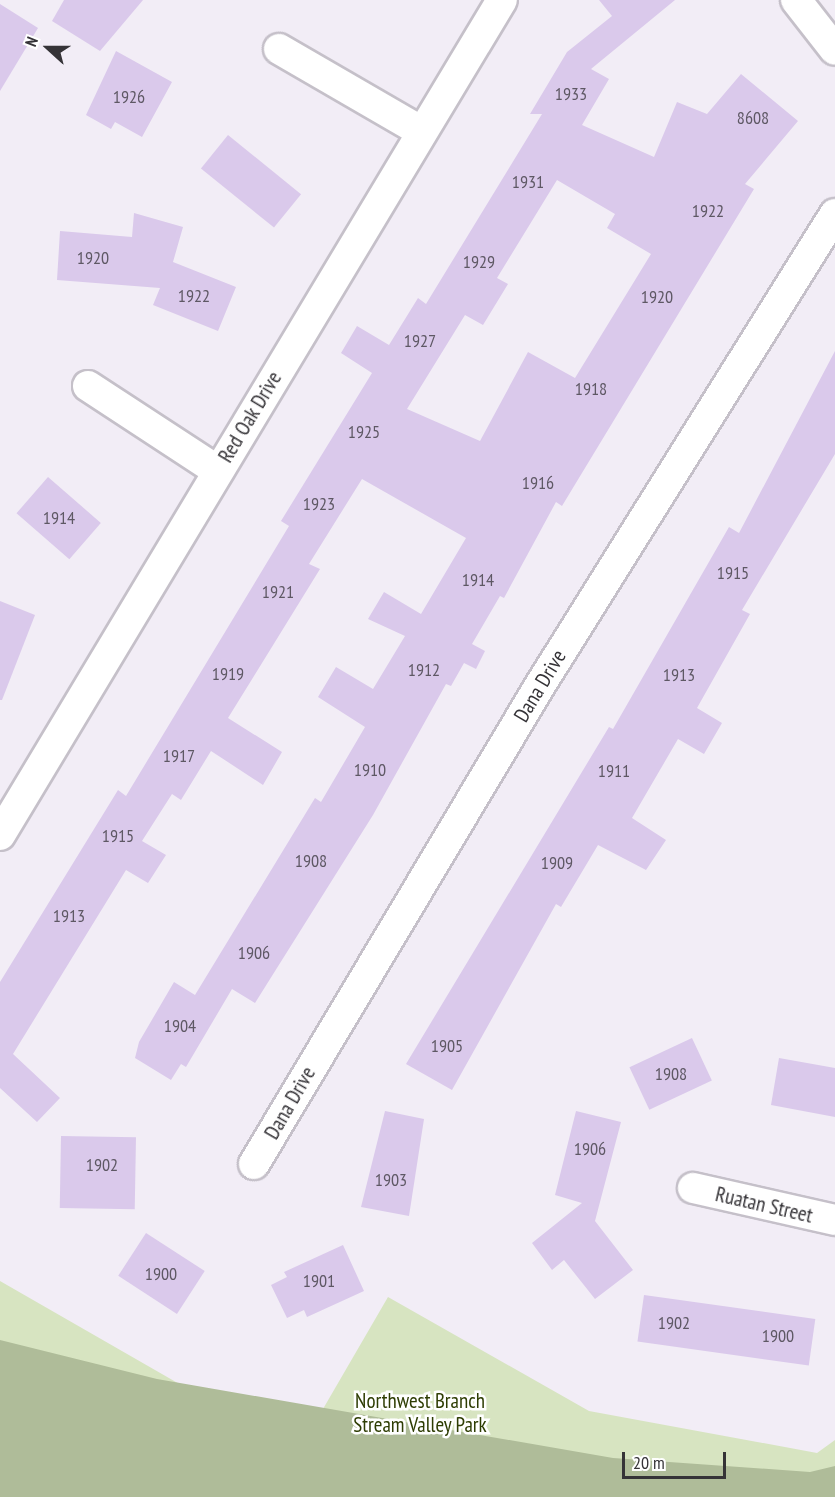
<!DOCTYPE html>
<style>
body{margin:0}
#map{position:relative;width:835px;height:1497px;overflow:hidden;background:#f2edf6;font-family:"PT Sans Narrow",sans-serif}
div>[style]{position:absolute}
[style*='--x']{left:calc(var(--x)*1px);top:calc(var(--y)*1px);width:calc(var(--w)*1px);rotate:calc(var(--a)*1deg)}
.green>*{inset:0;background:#d7e4c1}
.forest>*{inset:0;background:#afbc99}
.building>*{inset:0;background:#dac9eb;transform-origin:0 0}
.roads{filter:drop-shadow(2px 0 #c5c0c9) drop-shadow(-2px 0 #c5c0c9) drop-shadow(0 2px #c5c0c9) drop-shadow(0 -2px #c5c0c9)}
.street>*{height:30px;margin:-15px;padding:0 15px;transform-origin:15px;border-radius:15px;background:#fff}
span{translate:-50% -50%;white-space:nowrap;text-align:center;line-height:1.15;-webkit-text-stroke:5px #fff;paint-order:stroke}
.number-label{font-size:18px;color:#5e5864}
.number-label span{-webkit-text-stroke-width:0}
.street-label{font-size:21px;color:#353337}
.park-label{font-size:21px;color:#2e3d03}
.north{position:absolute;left:18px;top:18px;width:60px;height:60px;-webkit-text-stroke:4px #fff;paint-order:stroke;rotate:291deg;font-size:16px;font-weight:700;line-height:24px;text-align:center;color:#353337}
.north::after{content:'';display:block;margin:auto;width:21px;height:27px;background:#353337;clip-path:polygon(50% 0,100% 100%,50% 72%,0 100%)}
.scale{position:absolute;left:622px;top:1452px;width:104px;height:27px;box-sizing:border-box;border:3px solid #353337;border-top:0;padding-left:8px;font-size:18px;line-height:21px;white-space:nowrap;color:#353337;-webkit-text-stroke:4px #fff;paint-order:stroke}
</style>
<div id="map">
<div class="green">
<i style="clip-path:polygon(0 1281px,298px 1452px,388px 1297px,589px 1411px,817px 1453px,835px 1440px,835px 1497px,0 1497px)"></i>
</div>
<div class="forest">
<i style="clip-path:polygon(0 1340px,157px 1379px,613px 1458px,810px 1472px,835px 1466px,835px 1497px,0 1497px)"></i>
</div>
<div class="building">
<i style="clip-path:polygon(64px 0,143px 0,100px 51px,52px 21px)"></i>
<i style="clip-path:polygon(evenodd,599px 0,675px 0,591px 69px,609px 79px,582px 125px,654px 157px,677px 102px,707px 114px,741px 74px,798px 121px,745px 184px,754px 189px,562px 506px,556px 502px,504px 598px,500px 596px,472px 644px,485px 651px,476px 669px,464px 663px,451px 686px,446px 684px,373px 815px,255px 1003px,232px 989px,186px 1067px,181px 1064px,171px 1080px,135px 1058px,139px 1042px,174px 982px,195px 995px,315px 798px,321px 802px,365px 727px,318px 697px,336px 667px,373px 689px,405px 636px,368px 619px,384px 592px,421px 614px,466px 538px,362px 479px,309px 564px,320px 569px,228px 718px,282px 752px,263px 785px,211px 751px,181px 800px,172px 794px,142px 841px,166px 855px,148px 883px,126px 870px,13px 1054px,60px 1098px,37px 1122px,0 1088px,0 982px,118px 790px,126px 796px,289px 526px,281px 521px,372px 373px,341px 353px,357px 326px,389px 345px,418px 298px,426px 304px,542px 114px,530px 114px,567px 52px,612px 16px,599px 0,557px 180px,615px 214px,607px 228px,651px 254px,575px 378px,528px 352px,480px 441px,407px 409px,465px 315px,483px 325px,508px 284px,497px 278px,557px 180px)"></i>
<i style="clip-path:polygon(0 4px,38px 28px,0 91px)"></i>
<i style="clip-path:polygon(116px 51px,172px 82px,142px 137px,115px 122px,111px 129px,86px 115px)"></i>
<i style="left:228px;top:135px;width:94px;height:43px;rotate:39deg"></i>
<i style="clip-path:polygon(134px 213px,183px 227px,173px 262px,236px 287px,218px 331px,153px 305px,160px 288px,57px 280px,60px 231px,132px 237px)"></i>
<i style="clip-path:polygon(835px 351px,835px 454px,742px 610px,750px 614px,697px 708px,722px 723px,704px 754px,678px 739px,632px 818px,666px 840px,646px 870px,598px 845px,561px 907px,556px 904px,452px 1090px,406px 1064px,609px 727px,613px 729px,729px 527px,739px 533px)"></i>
<i style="left:48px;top:477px;width:70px;height:48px;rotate:41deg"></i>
<i style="clip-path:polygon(0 601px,35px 615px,2px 700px,0 700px)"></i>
<i style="left:692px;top:1038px;width:47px;height:69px;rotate:65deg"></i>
<i style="clip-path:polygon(779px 1058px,835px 1068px,835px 1117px,771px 1105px)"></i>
<i style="clip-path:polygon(385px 1111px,424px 1119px,409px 1216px,361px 1207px)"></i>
<i style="clip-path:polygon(576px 1111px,621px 1122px,595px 1221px,633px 1270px,595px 1299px,564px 1260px,552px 1270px,532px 1243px,582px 1203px,555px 1195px)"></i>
<i style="left:61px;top:1136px;width:75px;height:72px;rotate:1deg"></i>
<i style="left:146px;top:1233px;width:70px;height:51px;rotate:33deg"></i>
<i style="clip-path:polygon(343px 1245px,364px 1291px,307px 1317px,304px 1310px,287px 1318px,271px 1285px,287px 1277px,284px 1272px)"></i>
<i style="left:644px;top:1295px;width:173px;height:47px;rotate:8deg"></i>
</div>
<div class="roads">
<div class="street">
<i style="--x:796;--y:0;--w:63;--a:52"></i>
<i style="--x:279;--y:49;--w:165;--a:30.1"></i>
<i style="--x:88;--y:386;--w:155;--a:33.2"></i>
<i style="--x:0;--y:835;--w:974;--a:-58.99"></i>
<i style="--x:254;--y:1164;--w:556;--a:-59.14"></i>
<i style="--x:539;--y:687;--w:558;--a:-57.96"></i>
<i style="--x:693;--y:1188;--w:146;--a:12.7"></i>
</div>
</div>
<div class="number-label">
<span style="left:571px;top:94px">1933</span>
<span style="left:129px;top:97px">1926</span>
<span style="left:753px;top:118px">8608</span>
<span style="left:528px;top:182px">1931</span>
<span style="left:708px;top:211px">1922</span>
<span style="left:93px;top:258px">1920</span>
<span style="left:479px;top:262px">1929</span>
<span style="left:194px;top:296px">1922</span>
<span style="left:657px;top:297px">1920</span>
<span style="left:420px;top:341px">1927</span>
<span style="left:591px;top:389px">1918</span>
<span style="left:364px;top:432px">1925</span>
<span style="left:538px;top:483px">1916</span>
<span style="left:319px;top:504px">1923</span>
<span style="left:59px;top:518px">1914</span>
<span style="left:733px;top:573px">1915</span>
<span style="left:478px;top:580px">1914</span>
<span style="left:278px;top:592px">1921</span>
<span style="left:424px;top:670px">1912</span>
<span style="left:228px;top:674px">1919</span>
<span style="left:679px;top:675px">1913</span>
<span style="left:179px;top:756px">1917</span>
<span style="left:370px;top:770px">1910</span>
<span style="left:614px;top:771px">1911</span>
<span style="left:118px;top:836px">1915</span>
<span style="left:311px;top:861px">1908</span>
<span style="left:557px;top:863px">1909</span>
<span style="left:69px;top:916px">1913</span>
<span style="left:254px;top:953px">1906</span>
<span style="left:180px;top:1026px">1904</span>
<span style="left:447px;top:1046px">1905</span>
<span style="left:671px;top:1074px">1908</span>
<span style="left:590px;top:1149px">1906</span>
<span style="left:102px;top:1165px">1902</span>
<span style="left:391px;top:1180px">1903</span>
<span style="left:161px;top:1274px">1900</span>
<span style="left:319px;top:1281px">1901</span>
<span style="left:674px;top:1323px">1902</span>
<span style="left:778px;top:1336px">1900</span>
</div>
<div class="street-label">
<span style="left:250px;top:417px;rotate:-59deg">Red Oak Drive</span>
<span style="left:540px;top:686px;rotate:-59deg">Dana Drive</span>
<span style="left:290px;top:1103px;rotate:-60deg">Dana Drive</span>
<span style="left:764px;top:1205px;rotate:13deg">Ruatan Street</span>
</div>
<div class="park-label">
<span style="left:420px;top:1413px">Northwest Branch<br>Stream Valley Park</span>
</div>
<div class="north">N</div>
<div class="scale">20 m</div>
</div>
